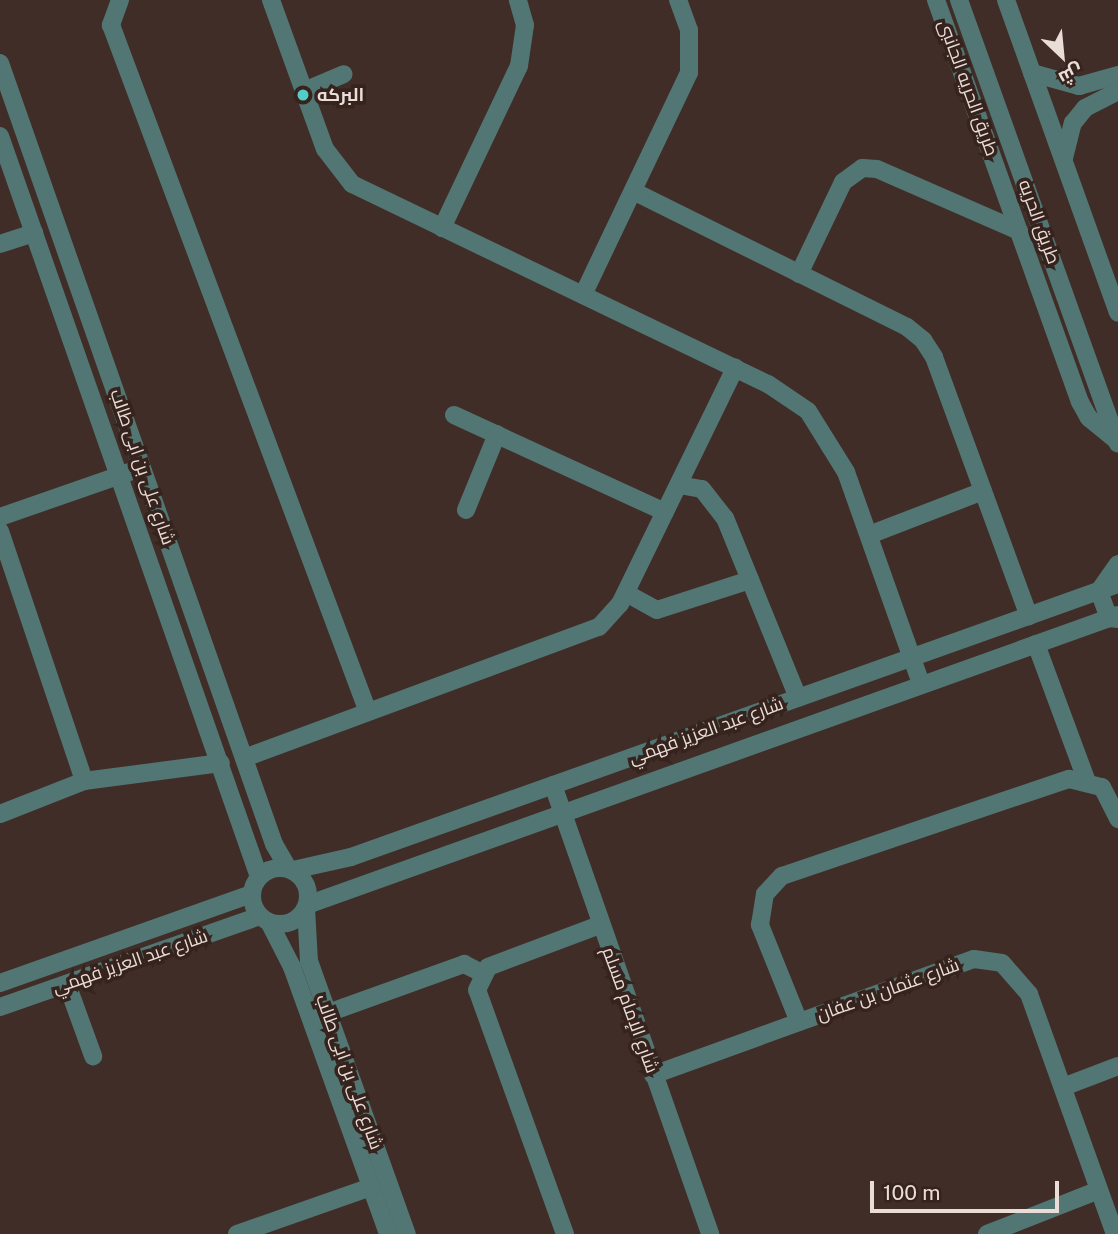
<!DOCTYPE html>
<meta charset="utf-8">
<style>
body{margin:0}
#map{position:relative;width:1118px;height:1234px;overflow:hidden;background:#412d27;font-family:"Public Sans",Cairo,sans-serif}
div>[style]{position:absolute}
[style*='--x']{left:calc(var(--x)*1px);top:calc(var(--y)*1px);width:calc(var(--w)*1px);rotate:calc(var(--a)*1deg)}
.minor>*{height:18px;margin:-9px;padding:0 9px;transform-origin:9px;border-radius:9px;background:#517673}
.minor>.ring{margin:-9px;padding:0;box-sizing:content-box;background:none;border:18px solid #517673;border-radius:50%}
.dots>*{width:19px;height:19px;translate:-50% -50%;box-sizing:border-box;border:4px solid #36231d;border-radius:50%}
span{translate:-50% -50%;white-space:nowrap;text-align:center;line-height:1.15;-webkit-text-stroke:7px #36231d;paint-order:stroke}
.street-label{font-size:18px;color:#eaddd8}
.poi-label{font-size:18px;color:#eaddd8;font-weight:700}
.left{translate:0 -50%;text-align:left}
.north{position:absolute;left:1027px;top:21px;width:70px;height:70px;-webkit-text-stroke:5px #36231d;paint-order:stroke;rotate:154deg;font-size:19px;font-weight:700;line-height:28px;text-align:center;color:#eaddd8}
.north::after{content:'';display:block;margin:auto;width:24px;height:32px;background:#eaddd8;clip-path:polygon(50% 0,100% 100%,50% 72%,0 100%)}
.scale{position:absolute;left:870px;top:1181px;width:189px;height:32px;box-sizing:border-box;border:4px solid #eaddd8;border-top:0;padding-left:9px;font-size:21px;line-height:24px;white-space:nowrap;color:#eaddd8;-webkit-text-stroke:5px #36231d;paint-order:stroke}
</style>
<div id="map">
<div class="minor">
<i style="--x:120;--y:0;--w:27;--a:110"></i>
<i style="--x:111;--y:25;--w:733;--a:69.49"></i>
<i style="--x:271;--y:0;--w:158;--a:70.1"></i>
<i style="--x:325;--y:149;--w:44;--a:52.4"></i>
<i style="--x:352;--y:184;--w:462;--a:25.7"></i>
<i style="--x:768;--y:384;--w:48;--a:34"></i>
<i style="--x:808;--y:411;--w:72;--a:58.1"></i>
<i style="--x:846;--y:472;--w:225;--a:70.5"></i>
<i style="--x:936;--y:0;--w:427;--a:70.3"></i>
<i style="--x:1080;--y:402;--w:18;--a:61"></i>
<i style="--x:1089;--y:418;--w:36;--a:39"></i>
<i style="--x:959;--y:0;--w:471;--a:70.3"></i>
<i style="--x:1006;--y:0;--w:332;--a:70.3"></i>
<i style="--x:0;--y:63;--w:828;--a:70.67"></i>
<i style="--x:274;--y:844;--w:28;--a:60"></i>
<i style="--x:1032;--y:73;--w:49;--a:15.5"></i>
<i style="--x:1079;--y:86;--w:41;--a:-15.8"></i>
<i style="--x:304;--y:91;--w:43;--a:-23"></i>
<i style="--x:0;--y:136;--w:785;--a:70.73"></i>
<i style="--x:1064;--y:158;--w:36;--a:-76"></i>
<i style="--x:1073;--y:123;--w:19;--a:-51"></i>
<i style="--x:1085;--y:108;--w:37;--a:-27"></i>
<i style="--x:633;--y:191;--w:306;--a:26.4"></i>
<i style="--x:907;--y:327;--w:21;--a:39"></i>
<i style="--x:923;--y:340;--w:20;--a:57"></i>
<i style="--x:934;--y:357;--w:276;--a:69.9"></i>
<i style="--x:442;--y:228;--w:179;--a:-64.6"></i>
<i style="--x:519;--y:66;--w:41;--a:-81.7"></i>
<i style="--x:525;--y:25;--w:26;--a:-106"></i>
<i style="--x:0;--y:244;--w:36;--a:-18"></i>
<i style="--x:799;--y:274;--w:102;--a:-64.4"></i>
<i style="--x:843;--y:182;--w:24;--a:-36"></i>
<i style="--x:862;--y:168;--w:15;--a:4"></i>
<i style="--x:877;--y:169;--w:155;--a:23.6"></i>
<i style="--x:583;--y:295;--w:246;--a:-64.5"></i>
<i style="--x:689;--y:73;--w:43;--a:-90"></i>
<i style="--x:689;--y:30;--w:32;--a:-110"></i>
<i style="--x:454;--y:415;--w:232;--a:24.7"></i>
<i style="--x:679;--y:485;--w:23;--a:10"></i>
<i style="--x:702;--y:489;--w:37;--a:52"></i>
<i style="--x:725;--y:518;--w:194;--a:67.9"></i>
<i style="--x:466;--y:510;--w:82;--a:-67.8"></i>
<i style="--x:0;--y:517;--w:137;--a:-19.2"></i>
<i style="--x:0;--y:531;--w:264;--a:71.4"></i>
<i style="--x:869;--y:535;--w:122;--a:-21.1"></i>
<i style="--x:1118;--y:564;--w:33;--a:125"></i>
<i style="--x:1099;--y:591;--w:29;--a:70"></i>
<i style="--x:1109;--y:618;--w:9;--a:6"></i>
<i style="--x:626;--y:593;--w:35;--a:29"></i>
<i style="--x:657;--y:610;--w:98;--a:-17.9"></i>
<i style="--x:1036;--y:644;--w:144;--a:69.7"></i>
<i style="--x:244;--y:758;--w:378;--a:-20.3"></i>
<i style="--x:599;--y:627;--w:31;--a:-48"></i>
<i style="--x:620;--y:604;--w:263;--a:-64"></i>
<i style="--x:553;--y:785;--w:476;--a:70.7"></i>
<i style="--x:0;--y:814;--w:90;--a:-21.4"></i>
<i style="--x:84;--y:781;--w:138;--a:-7.5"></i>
<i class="ring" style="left:252px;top:868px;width:38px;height:38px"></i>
<i style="--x:293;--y:870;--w:59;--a:-12.6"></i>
<i style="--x:351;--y:857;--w:814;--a:-19.59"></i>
<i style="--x:307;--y:905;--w:861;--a:-19.68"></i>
<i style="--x:306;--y:908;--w:53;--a:86.8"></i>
<i style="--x:309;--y:961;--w:290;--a:70.3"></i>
<i style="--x:269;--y:922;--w:51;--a:62.9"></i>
<i style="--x:292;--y:967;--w:284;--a:70.2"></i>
<i style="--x:0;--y:983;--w:266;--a:-19.5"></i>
<i style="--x:67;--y:984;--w:77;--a:70.1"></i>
<i style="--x:0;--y:1007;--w:275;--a:-19.3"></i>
<i style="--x:328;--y:1013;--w:145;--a:-19.8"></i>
<i style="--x:464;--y:964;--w:20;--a:27"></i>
<i style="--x:799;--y:1022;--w:105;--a:-111.9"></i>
<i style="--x:760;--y:925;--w:31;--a:-81"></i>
<i style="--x:765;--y:894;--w:25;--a:-47"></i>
<i style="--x:782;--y:876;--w:303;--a:-18.7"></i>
<i style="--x:1069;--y:779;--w:34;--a:14"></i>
<i style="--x:1102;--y:787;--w:36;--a:63"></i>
<i style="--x:653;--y:1075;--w:341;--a:-19.9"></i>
<i style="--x:974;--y:959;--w:28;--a:8"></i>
<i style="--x:1002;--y:963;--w:41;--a:48.9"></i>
<i style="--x:1029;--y:994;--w:255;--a:70.3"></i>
<i style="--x:1063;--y:1087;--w:59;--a:-20.9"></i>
<i style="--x:237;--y:1234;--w:142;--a:-19.3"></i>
<i style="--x:565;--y:1234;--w:259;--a:-109.8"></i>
<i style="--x:477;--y:990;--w:25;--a:-64"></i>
<i style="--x:488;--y:967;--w:120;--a:-20.6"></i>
<i style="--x:987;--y:1234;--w:120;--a:-21.4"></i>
</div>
<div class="dots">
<i style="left:303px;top:95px;background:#54cdc7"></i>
</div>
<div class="street-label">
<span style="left:968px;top:88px;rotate:70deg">طريق الحريه الجانبى</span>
<span style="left:1039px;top:222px;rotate:70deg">طريق الحريه</span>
<span style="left:142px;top:467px;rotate:71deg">شارع على بن ابى طالب</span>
<span style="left:706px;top:731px;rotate:-20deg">شارع عبد العزيز فهمي</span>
<span style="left:130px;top:962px;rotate:-19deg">شارع عبد العزيز فهمي</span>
<span style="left:888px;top:990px;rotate:-20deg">شارع عثمان بن عفان</span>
<span style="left:630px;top:1010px;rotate:70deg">شارع الإمام مسلم</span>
<span style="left:349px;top:1072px;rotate:70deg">شارع على بن ابى طالب</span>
</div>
<div class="poi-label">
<span class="left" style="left:317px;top:95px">البركه</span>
</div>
<div class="north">ش</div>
<div class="scale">100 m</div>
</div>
